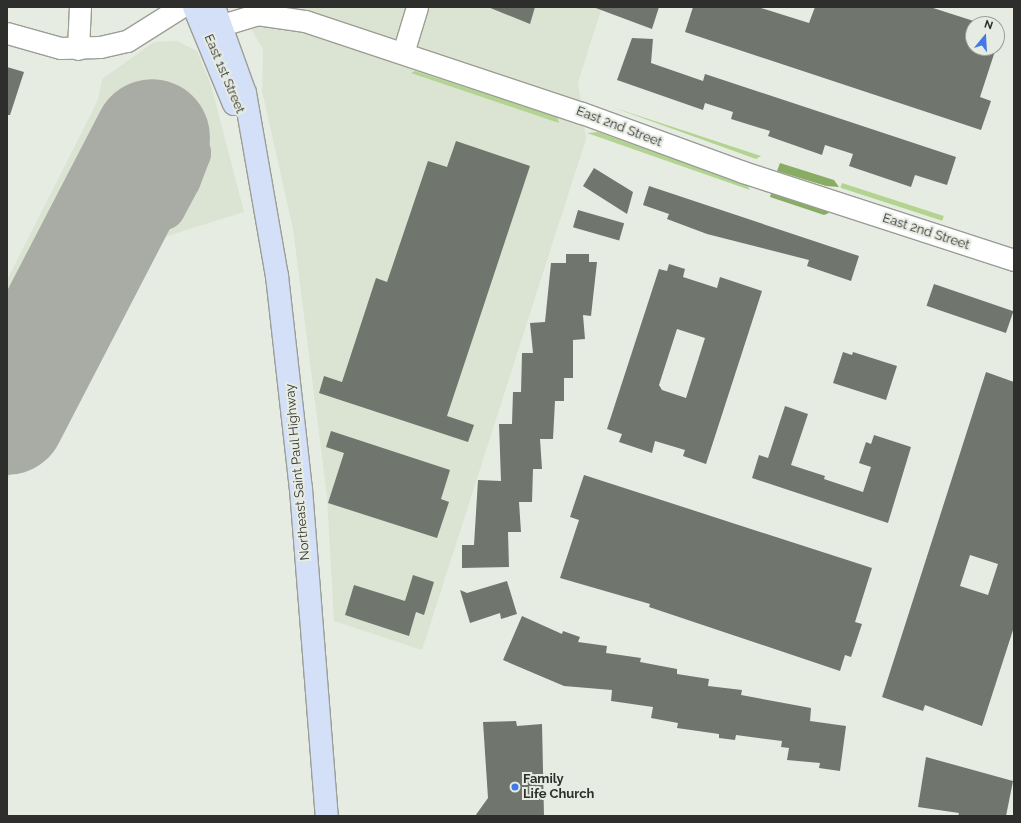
<!DOCTYPE html>
<style>
body{margin:0}
#map{position:relative;width:1021px;height:823px;overflow:hidden;background:#e7ece3;font-family:Raleway,sans-serif}
div>[style]{position:absolute}
[style*='--x']{left:calc(var(--x)*1px);top:calc(var(--y)*1px);width:calc(var(--w)*1px);rotate:calc(var(--a)*1deg)}
.built>*{inset:0;background:#dbe3d3}
.green>*{inset:0;background:#b3d491;transform-origin:0 0}
.water>*{inset:0;background:#89ac64}
.taxiway>*{height:46px;margin:-23px;padding:0 23px;transform-origin:23px;border-radius:23px;background:#a8aca4}
.runway>*{height:116px;margin:-58px;padding:0 58px;transform-origin:58px;border-radius:58px;background:#a8aca4}
.building>*{inset:0;background:#70756d;transform-origin:0 0}
.roads{filter:drop-shadow(1px 0 #9a9e96) drop-shadow(-1px 0 #9a9e96) drop-shadow(0 1px #9a9e96) drop-shadow(0 -1px #9a9e96)}
.minor>*{height:21px;margin:-10.5px;padding:0 10.5px;transform-origin:10.5px;border-radius:10.5px;background:#fff}
.major>*{height:22px;margin:-11px;padding:0 11px;transform-origin:11px;border-radius:11px;background:#d3e0f7}
.dots>*{width:11px;height:11px;translate:-50% -50%;box-sizing:border-box;border:2px solid #e7ece3;border-radius:50%}
span{translate:-50% -50%;white-space:nowrap;text-align:center;line-height:1.15;-webkit-text-stroke:4px #e7ece3;paint-order:stroke}
.street-label{font-size:13px;color:#2e2f2c}
.poi-label{font-size:13px;color:#2e2f2c;font-weight:700}
.left{translate:0 -50%;text-align:left}
.frame{position:absolute;inset:0;border:8px solid #2e2f2c;pointer-events:none}
.north{position:absolute;left:965px;top:16px;width:40px;height:40px;box-sizing:border-box;background:#e7ece3;border:1px solid #9da09a;border-radius:50%;rotate:18deg;font-size:11px;font-weight:700;line-height:16px;text-align:center;color:#2e2f2c}
.north::after{content:'';display:block;margin:auto;width:14px;height:18px;background:#4279e9;clip-path:polygon(50% 0,100% 100%,50% 72%,0 100%)}
</style>
<div id="map">
<div class="built">
<i style="clip-path:polygon(238px 7px,602px 7px,578px 82px,586px 139px,422px 650px,334px 621px,327px 496px,293px 229px,262px 91px,263px 49px)"></i>
<i style="clip-path:polygon(177px 41px,197px 51px,211px 85px,244px 212px,151px 241px,115px 275px,7px 481px,7px 280px,98px 100px,102px 79px,154px 42px)"></i>
</div>
<div class="green">
<i style="clip-path:polygon(415px 71px,557px 117px,559px 123px,411px 73px)"></i>
<i style="clip-path:polygon(612px 107px,761px 156px,756px 159px)"></i>
<i style="clip-path:polygon(598px 132px,747px 185px,750px 190px,587px 133px)"></i>
<i style="left:842px;top:183px;width:107px;height:5px;rotate:18deg"></i>
</div>
<div class="water">
<i style="clip-path:polygon(780px 163px,834px 180px,839px 187px,826px 186px,777px 171px)"></i>
<i style="clip-path:polygon(772px 191px,818px 206px,829px 213px,824px 215px,770px 197px)"></i>
</div>
<div class="taxiway">
<i style="--x:113;--y:213;--w:50;--a:-6.8"></i>
<i style="--x:163;--y:207;--w:32;--a:-62"></i>
<i style="--x:178;--y:179;--w:28;--a:-69"></i>
<i style="--x:188;--y:153;--w:11;--a:-112"></i>
<i style="--x:184;--y:143;--w:18;--a:-153"></i>
<i style="--x:168;--y:135;--w:16;--a:173"></i>
</div>
<div class="runway">
<i style="--x:7;--y:417;--w:315;--a:-62.6"></i>
</div>
<div class="building">
<i style="clip-path:polygon(488px 7px,535px 7px,530px 24px)"></i>
<i style="clip-path:polygon(593px 7px,659px 7px,652px 29px)"></i>
<i style="clip-path:polygon(693px 7px,758px 7px,809px 23px,815px 7px,930px 7px,983px 24px,973px 24px,973px 48px,996px 48px,980px 97px,991px 101px,981px 130px,685px 32px)"></i>
<i style="clip-path:polygon(632px 38px,653px 39px,651px 63px,703px 81px,705px 74px,956px 157px,947px 185px,915px 175px,911px 187px,849px 166px,853px 154px,825px 145px,822px 155px,768px 136px,770px 131px,731px 119px,733px 112px,705px 103px,703px 110px,617px 80px)"></i>
<i style="clip-path:polygon(7px 67px,24px 72px,10px 115px,7px 115px)"></i>
<i style="clip-path:polygon(456px 141px,530px 166px,447px 416px,474px 425px,468px 442px,319px 393px,324px 376px,342px 382px,376px 278px,387px 282px,428px 161px,447px 167px)"></i>
<i style="clip-path:polygon(594px 168px,633px 192px,627px 214px,583px 186px)"></i>
<i style="clip-path:polygon(649px 186px,859px 256px,851px 281px,807px 266px,809px 260px,707px 234px,667px 219px,669px 214px,643px 205px)"></i>
<i style="left:578px;top:210px;width:48px;height:18px;rotate:16deg"></i>
<i style="clip-path:polygon(566px 254px,589px 254px,589px 262px,597px 262px,591px 316px,583px 315px,585px 339px,573px 340px,573px 378px,564px 378px,564px 401px,555px 401px,553px 439px,540px 439px,542px 469px,533px 469px,532px 502px,519px 502px,521px 532px,508px 532px,509px 567px,462px 568px,462px 545px,474px 545px,478px 480px,501px 481px,499px 424px,512px 424px,513px 392px,521px 392px,522px 353px,533px 353px,530px 323px,545px 322px,551px 263px,566px 263px)"></i>
<i style="clip-path:polygon(evenodd,669px 264px,685px 269px,683px 277px,717px 288px,720px 277px,762px 291px,706px 464px,683px 456px,685px 450px,655px 441px,652px 453px,619px 442px,622px 434px,607px 429px,659px 269px,667px 271px,669px 264px,677px 329px,705px 338px,686px 398px,662px 390px,659px 385px,677px 329px)"></i>
<i style="left:934px;top:284px;width:84px;height:23px;rotate:19deg"></i>
<i style="clip-path:polygon(843px 352px,852px 355px,853px 352px,897px 366px,886px 400px,833px 383px)"></i>
<i style="clip-path:polygon(evenodd,986px 372px,1014px 382px,1014px 627px,982px 726px,925px 705px,923px 711px,882px 697px,986px 372px,970px 555px,998px 564px,988px 595px,960px 586px,970px 555px)"></i>
<i style="clip-path:polygon(785px 406px,808px 414px,791px 465px,825px 476px,824px 479px,863px 492px,871px 467px,859px 463px,866px 442px,871px 444px,874px 435px,911px 447px,888px 523px,752px 478px,759px 455px,768px 458px)"></i>
<i style="clip-path:polygon(331px 431px,450px 470px,441px 499px,449px 502px,437px 538px,328px 503px,344px 453px,326px 447px)"></i>
<i style="clip-path:polygon(584px 475px,872px 568px,855px 622px,862px 624px,851px 657px,845px 655px,840px 671px,649px 607px,650px 604px,560px 578px,579px 520px,570px 517px)"></i>
<i style="clip-path:polygon(413px 575px,434px 582px,424px 615px,416px 612px,409px 636px,345px 615px,354px 585px,405px 601px)"></i>
<i style="clip-path:polygon(507px 581px,517px 614px,501px 619px,500px 613px,470px 623px,460px 590px,467px 593px)"></i>
<i style="clip-path:polygon(522px 616px,562px 634px,563px 631px,580px 637px,578px 642px,607px 646px,606px 653px,641px 658px,640px 662px,677px 669px,677px 674px,709px 679px,708px 686px,742px 690px,741px 695px,811px 708px,810px 721px,846px 726px,840px 771px,819px 768px,820px 763px,787px 760px,789px 748px,781px 747px,782px 741px,736px 735px,735px 740px,719px 738px,719px 734px,677px 728px,678px 723px,651px 718px,653px 707px,611px 701px,612px 690px,564px 686px,503px 660px)"></i>
<i style="clip-path:polygon(516px 721px,517px 726px,542px 724px,544px 816px,475px 816px,488px 798px,483px 722px)"></i>
<i style="clip-path:polygon(926px 757px,1013px 781px,1006px 816px,958px 816px,959px 813px,918px 807px)"></i>
</div>
<div class="roads">
<div class="minor">
<i style="--x:222;--y:25;--w:37;--a:-17"></i>
<i style="--x:257;--y:14;--w:49;--a:8.3"></i>
<i style="--x:305;--y:21;--w:292;--a:18.4"></i>
<i style="--x:582;--y:113;--w:171;--a:20.1"></i>
<i style="--x:743;--y:172;--w:285;--a:18"></i>
<i style="--x:7;--y:33;--w:55;--a:15.8"></i>
<i style="--x:60;--y:48;--w:40;--a:-1.4"></i>
<i style="--x:100;--y:47;--w:28;--a:-13"></i>
<i style="--x:127;--y:41;--w:64;--a:-32.2"></i>
<i style="--x:78;--y:49;--w:42;--a:-87.3"></i>
<i style="--x:403;--y:53;--w:48;--a:-73.1"></i>
</div>
<div class="major">
<i style="--x:194;--y:7;--w:105;--a:67.6"></i>
<i style="--x:214;--y:7;--w:91;--a:70.2"></i>
<i style="--x:245;--y:93;--w:186;--a:80.1"></i>
<i style="--x:277;--y:276;--w:214;--a:83.6"></i>
<i style="--x:301;--y:489;--w:328;--a:85.5"></i>
</div>
</div>
<div class="dots">
<i style="left:515px;top:787px;background:#4279e9"></i>
</div>
<div class="street-label">
<span style="left:224px;top:74px;rotate:67deg">East 1st Street</span>
<span style="left:619px;top:127px;rotate:21deg">East 2nd Street</span>
<span style="left:926px;top:232px;rotate:18deg">East 2nd Street</span>
<span style="left:298px;top:472px;rotate:-95deg">Northeast Saint Paul Highway</span>
</div>
<div class="poi-label">
<span class="left" style="left:523px;top:787px">Family<br>Life Church</span>
</div>
<div class="frame"></div>
<div class="north">N</div>
</div>
